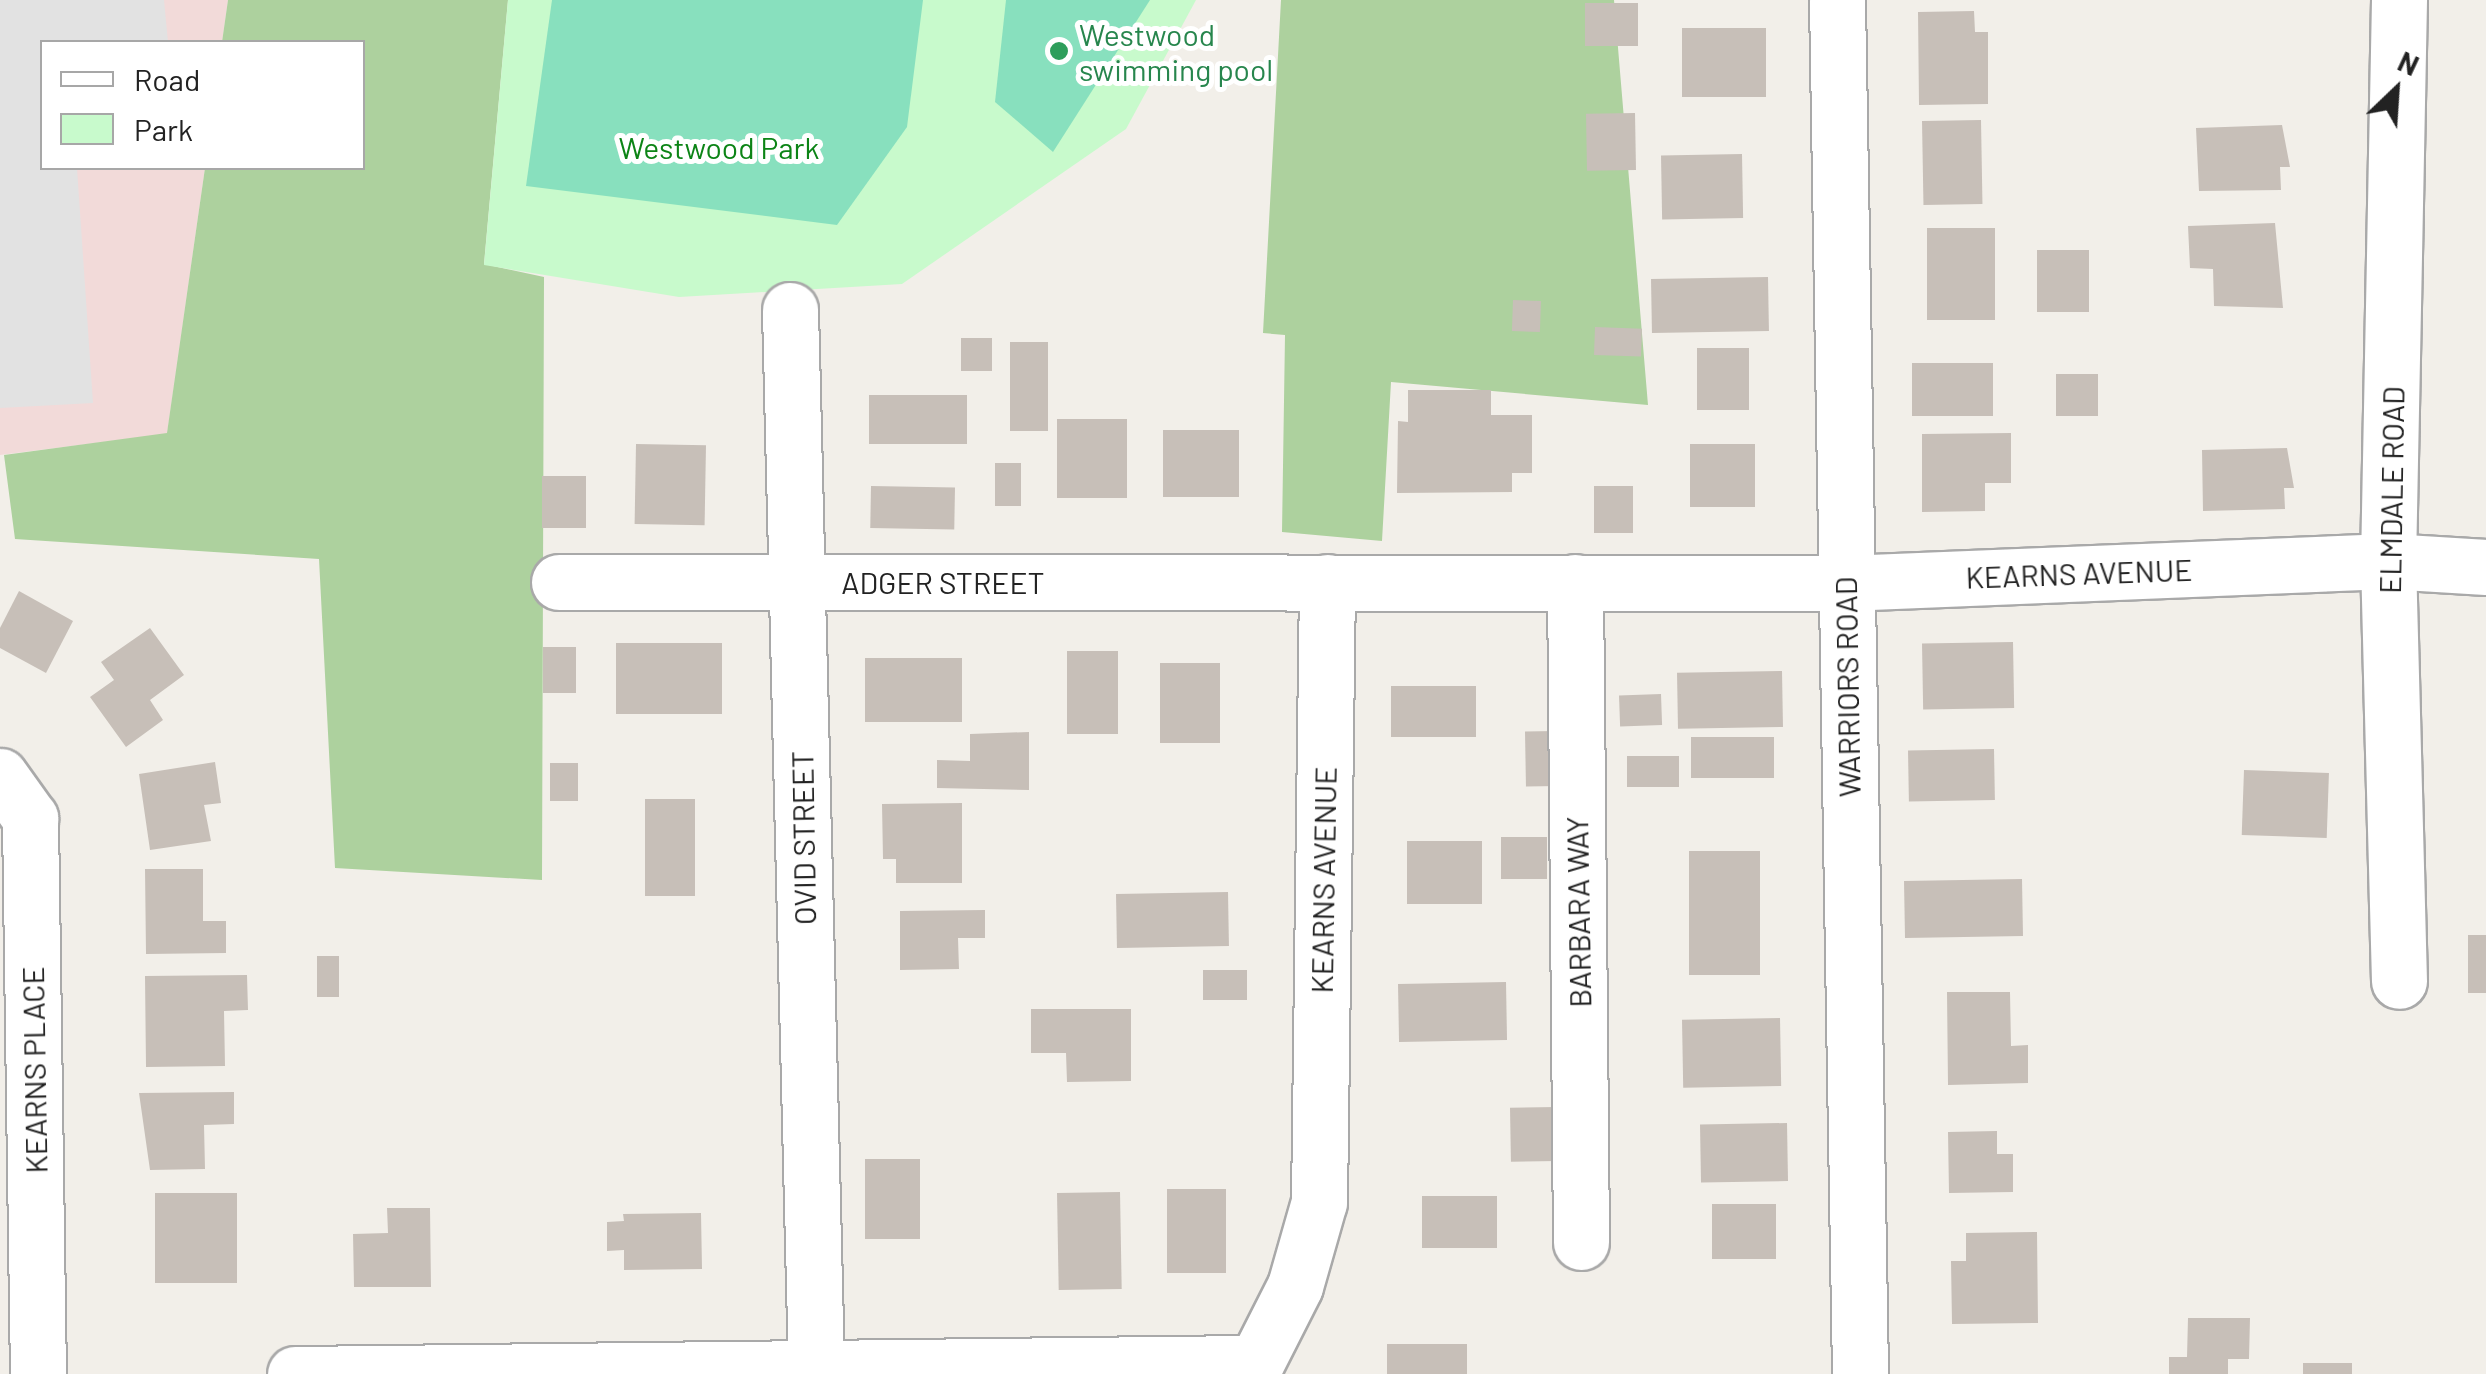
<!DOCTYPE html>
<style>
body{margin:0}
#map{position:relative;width:2486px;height:1374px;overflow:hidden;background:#f2efe9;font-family:Barlow,sans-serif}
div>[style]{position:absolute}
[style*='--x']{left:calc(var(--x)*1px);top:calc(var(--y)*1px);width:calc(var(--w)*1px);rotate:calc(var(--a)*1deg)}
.commercial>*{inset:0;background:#f2dad9}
.forest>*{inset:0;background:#add19e}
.park>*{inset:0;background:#c8facc}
.pitch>*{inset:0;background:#88e0be}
.parking>*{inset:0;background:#e2e2e2}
.building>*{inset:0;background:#c7bfb8;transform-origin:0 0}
.roads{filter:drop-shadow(2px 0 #a9a9a9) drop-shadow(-2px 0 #a9a9a9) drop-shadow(0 2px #a9a9a9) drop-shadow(0 -2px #a9a9a9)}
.street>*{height:55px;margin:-27.5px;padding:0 27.5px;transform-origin:27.5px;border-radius:27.5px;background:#fff}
.dots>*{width:28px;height:28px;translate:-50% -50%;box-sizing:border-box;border:5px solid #fff;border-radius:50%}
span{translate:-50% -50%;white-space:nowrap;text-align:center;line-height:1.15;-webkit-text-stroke:10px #fff;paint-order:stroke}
.leisure-label{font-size:30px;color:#27864d}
.left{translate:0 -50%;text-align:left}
.park-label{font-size:30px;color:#0c8416}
.street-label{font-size:30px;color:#222}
.legend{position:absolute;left:40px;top:40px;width:325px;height:130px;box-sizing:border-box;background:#fff;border:2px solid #a7a7a7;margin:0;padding:12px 18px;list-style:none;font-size:30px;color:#222}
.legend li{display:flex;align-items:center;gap:20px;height:50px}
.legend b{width:50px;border:2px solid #a7a7a7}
.north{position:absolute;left:2346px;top:40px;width:100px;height:100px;-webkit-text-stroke:8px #fff;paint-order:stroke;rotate:25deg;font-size:28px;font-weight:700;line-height:40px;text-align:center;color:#222}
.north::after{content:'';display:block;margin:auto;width:35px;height:45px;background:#222;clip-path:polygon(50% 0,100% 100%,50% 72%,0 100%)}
</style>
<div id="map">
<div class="commercial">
<i style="clip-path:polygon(0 0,228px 0,222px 42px,42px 42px,42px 168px,205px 168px,167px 434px,0 455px)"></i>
</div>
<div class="forest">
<i style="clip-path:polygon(228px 0,508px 0,484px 264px,544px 277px,542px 880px,335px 868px,319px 559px,15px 539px,4px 455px,167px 433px,205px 168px,362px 168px,362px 42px,222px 42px)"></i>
<i style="clip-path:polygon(1281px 0,1614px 0,1648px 405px,1391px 382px,1382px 541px,1282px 532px,1285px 335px,1263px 333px)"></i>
</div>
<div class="park">
<i style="clip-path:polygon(508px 0,1196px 0,1126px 129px,902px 284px,679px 297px,484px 265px)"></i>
</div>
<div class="pitch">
<i style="clip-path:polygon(552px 0,923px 0,907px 127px,837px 225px,526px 186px)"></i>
<i style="clip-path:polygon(1006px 0,1150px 0,1053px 152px,995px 102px)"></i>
</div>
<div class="parking">
<i style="clip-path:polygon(0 0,164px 0,168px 42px,42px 42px,42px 168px,77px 168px,93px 403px,0 408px)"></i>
</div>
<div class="building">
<i style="left:1638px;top:3px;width:43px;height:53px;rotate:90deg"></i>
<i style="clip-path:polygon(1974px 11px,1975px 32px,1988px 32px,1988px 104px,1919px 105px,1918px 12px)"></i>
<i style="left:1682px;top:28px;width:84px;height:69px"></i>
<i style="left:1635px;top:113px;width:57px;height:49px;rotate:89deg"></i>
<i style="left:1981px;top:120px;width:84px;height:59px;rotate:89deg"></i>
<i style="clip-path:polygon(2282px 125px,2290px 167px,2280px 167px,2281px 190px,2199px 191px,2196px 128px)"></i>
<i style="left:1742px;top:154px;width:64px;height:81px;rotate:89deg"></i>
<i style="clip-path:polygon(2275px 223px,2283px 308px,2214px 306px,2213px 269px,2190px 268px,2188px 226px)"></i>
<i style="left:1927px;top:228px;width:68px;height:92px"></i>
<i style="left:2037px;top:250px;width:52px;height:62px"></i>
<i style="left:1768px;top:277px;width:54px;height:117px;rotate:89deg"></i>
<i style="left:1513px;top:300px;width:28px;height:31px;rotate:2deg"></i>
<i style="left:1595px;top:327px;width:47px;height:28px;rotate:2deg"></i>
<i style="left:961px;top:338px;width:31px;height:33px"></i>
<i style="left:1010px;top:342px;width:38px;height:89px"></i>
<i style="left:1697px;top:348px;width:52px;height:62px"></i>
<i style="left:1993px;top:363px;width:53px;height:81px;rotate:90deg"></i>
<i style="left:2056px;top:374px;width:42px;height:42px"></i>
<i style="clip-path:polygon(1408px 390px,1491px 390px,1491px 415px,1532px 415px,1532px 473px,1512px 473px,1512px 492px,1397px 493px,1398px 421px,1408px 422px)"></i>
<i style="left:869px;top:395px;width:98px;height:49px"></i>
<i style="left:1057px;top:419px;width:70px;height:79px"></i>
<i style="left:1239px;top:430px;width:67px;height:76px;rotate:90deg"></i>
<i style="clip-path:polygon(2011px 433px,2011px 483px,1985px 483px,1985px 511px,1922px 512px,1922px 434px)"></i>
<i style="left:636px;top:444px;width:70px;height:80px;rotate:1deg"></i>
<i style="left:1690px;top:444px;width:65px;height:63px"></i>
<i style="clip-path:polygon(2287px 448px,2294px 488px,2284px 488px,2285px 509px,2203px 511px,2202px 450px)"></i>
<i style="left:995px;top:463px;width:26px;height:43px"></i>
<i style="left:542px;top:476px;width:44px;height:52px"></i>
<i style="left:871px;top:486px;width:84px;height:42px;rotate:1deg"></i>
<i style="left:1594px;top:486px;width:39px;height:47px"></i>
<i style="clip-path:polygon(19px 591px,73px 621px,46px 673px,0 648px,0 628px)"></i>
<i style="clip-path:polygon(150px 628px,184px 675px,150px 700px,163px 720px,126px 747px,90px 697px,114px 680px,101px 662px)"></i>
<i style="left:2013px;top:642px;width:66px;height:91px;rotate:89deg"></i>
<i style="left:616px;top:643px;width:106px;height:71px"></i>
<i style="left:543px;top:647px;width:33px;height:46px"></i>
<i style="left:1067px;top:651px;width:51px;height:83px"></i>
<i style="left:865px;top:658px;width:97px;height:64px"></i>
<i style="left:1160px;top:663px;width:60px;height:80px"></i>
<i style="left:1782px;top:671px;width:56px;height:105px;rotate:89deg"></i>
<i style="left:1391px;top:686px;width:85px;height:51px"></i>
<i style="left:1661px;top:694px;width:31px;height:42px;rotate:88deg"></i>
<i style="left:1556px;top:731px;width:55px;height:31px;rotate:89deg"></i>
<i style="clip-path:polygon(1029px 732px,1029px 790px,937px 788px,937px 760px,970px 761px,970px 734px)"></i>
<i style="left:1774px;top:737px;width:41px;height:83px;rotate:90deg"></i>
<i style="left:1994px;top:749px;width:51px;height:86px;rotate:89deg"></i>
<i style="left:1679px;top:756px;width:31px;height:52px;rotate:90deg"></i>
<i style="clip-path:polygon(215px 762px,221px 803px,204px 805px,211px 841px,150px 850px,139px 774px)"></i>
<i style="left:550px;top:763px;width:28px;height:38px"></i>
<i style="left:2244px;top:770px;width:85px;height:65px;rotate:2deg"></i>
<i style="left:645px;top:799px;width:50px;height:97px"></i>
<i style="clip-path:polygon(962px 803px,962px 883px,896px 883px,896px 859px,883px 859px,882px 804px)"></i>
<i style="left:1547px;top:837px;width:42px;height:46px;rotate:90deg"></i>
<i style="left:1482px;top:841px;width:63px;height:75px;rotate:90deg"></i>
<i style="left:1689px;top:851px;width:71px;height:124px"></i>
<i style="clip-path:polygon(145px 869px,203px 869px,203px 921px,226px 921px,226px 953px,146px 954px)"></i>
<i style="left:2022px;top:879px;width:57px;height:118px;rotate:89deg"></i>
<i style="left:1228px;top:892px;width:54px;height:112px;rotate:89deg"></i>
<i style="clip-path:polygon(985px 910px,985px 938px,958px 938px,959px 969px,900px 970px,900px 911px)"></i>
<i style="left:2468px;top:935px;width:18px;height:58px"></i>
<i style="left:317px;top:956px;width:22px;height:41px"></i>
<i style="left:1247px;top:970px;width:30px;height:44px;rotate:90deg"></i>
<i style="clip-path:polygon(247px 975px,248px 1010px,224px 1011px,225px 1066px,146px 1067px,145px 976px)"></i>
<i style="left:1506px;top:982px;width:58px;height:108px;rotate:89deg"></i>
<i style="clip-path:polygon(1947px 992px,2010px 992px,2011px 1046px,2028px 1045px,2028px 1083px,1948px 1085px)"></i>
<i style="clip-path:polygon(1031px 1009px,1131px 1009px,1131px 1081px,1067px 1082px,1066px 1053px,1031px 1053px)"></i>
<i style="left:1780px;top:1018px;width:68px;height:98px;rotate:89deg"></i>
<i style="clip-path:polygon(234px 1092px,234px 1124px,204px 1125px,205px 1169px,150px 1170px,139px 1093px)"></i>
<i style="left:1556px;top:1107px;width:54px;height:46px;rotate:89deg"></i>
<i style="left:1787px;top:1123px;width:58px;height:87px;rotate:89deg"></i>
<i style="clip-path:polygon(1997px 1131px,1997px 1154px,2013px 1154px,2013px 1192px,1949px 1193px,1948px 1132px)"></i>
<i style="left:920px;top:1159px;width:80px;height:55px;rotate:90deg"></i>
<i style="left:1167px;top:1189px;width:59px;height:84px"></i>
<i style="left:1120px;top:1192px;width:97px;height:63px;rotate:89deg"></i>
<i style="left:237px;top:1193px;width:90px;height:82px;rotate:90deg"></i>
<i style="left:1422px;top:1196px;width:75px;height:52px"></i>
<i style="left:1712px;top:1204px;width:64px;height:55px"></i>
<i style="clip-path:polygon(387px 1208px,430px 1208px,431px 1287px,354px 1287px,353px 1234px,388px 1233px)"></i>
<i style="clip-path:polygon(701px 1213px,702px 1269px,624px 1270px,624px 1250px,607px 1251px,607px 1222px,624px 1221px,623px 1214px)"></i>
<i style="clip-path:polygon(2037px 1232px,2038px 1323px,1952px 1324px,1951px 1261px,1966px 1261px,1966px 1233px)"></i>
<i style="clip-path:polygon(2188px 1318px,2250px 1318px,2249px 1359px,2228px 1359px,2228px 1374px,2169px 1374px,2169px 1357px,2187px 1357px)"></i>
<i style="left:1467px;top:1344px;width:30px;height:80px;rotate:90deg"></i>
<i style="left:2303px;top:1363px;width:49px;height:11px"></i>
</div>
<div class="roads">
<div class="street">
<i style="--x:1837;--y:0;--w:1374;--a:89.04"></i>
<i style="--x:2399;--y:0;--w:561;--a:91.12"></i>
<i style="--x:2388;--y:561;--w:420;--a:88.5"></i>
<i style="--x:790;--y:310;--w:1056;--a:88.59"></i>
<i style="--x:559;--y:582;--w:1286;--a:0.04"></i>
<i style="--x:1845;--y:583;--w:543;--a:-2.32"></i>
<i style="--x:2388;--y:561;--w:98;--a:3.5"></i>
<i style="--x:1575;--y:582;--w:660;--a:89.48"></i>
<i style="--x:0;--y:776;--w:52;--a:54.5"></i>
<i style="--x:30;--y:818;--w:556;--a:89.18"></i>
<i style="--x:1256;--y:1363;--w:86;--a:-63.1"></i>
<i style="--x:1295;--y:1286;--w:87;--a:-74.1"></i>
<i style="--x:1319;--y:1202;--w:620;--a:-89.26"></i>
<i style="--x:295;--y:1374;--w:961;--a:-0.66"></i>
</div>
</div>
<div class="dots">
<i style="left:1059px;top:51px;background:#2e9e5b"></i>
</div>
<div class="leisure-label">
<span class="left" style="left:1079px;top:51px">Westwood<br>swimming pool</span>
</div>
<div class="park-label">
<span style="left:719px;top:147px">Westwood Park</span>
</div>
<div class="street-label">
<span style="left:2391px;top:490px;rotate:-89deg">ELMDALE ROAD</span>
<span style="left:2079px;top:573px;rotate:-2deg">KEARNS AVENUE</span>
<span style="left:943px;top:582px">ADGER STREET</span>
<span style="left:1847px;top:687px;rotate:-91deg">WARRIORS ROAD</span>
<span style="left:803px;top:838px;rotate:-91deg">OVID STREET</span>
<span style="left:1323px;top:880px;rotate:-89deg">KEARNS AVENUE</span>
<span style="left:1578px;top:912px;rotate:-91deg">BARBARA WAY</span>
<span style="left:34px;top:1070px;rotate:-91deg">KEARNS PLACE</span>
</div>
<ul class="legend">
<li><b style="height:12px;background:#fff"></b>Road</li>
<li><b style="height:28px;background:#c8facc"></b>Park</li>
</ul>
<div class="north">N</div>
</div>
